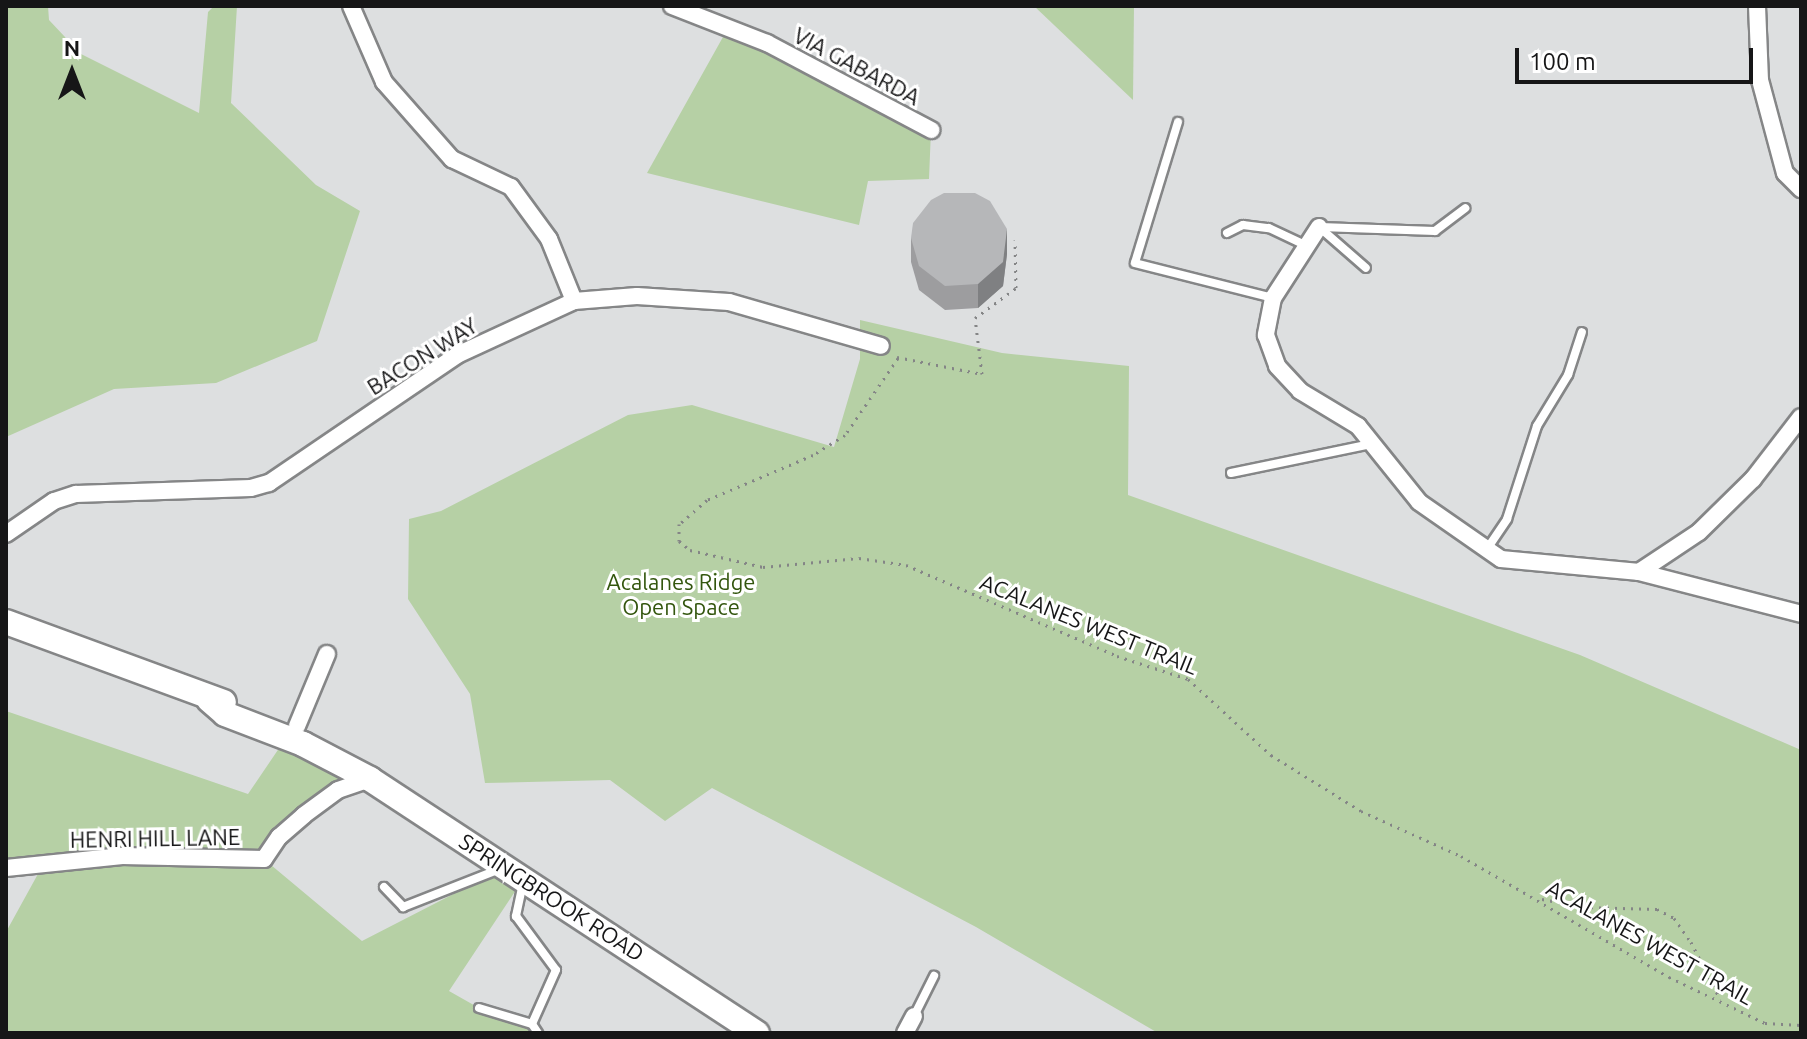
<!DOCTYPE html>
<style>
body{margin:0}
#map{position:relative;width:1807px;height:1039px;overflow:hidden;background:#dddfe0;font-family:Ubuntu,sans-serif}
div>[style]{position:absolute}
[style*='--x']{left:calc(var(--x)*1px);top:calc(var(--y)*1px);width:calc(var(--w)*1px);rotate:calc(var(--a)*1deg)}
.green>*{inset:0;background:#b6d0a5}
.path>*{height:3px;margin-top:-1.5px;transform-origin:0;background:repeating-linear-gradient(90deg,#848586 0 2px,transparent 0 8px)}
.roads{filter:drop-shadow(2px 0 #858687) drop-shadow(-2px 0 #858687) drop-shadow(0 2px #858687) drop-shadow(0 -2px #858687)}
.lane>*{height:8px;margin:-4px;padding:0 4px;transform-origin:4px;border-radius:4px;background:#fff}
.street>*{height:16px;margin:-8px;padding:0 8px;transform-origin:8px;border-radius:8px;background:#fff}
.secondary>*{height:24px;margin:-12px;padding:0 12px;transform-origin:12px;border-radius:12px;background:#fff}
.wall>*{inset:0;background:#9d9d9f}
.shaded-wall>*{inset:0;background:#7f8082}
.building>*{inset:0;background:#b6b7b9}
span{translate:-50% -50%;white-space:nowrap;text-align:center;line-height:1.15;-webkit-text-stroke:6px #fff;paint-order:stroke}
.street-label{font-size:22px;color:#161617}
.park-label{font-size:22px;color:#33560e}
.frame{position:absolute;inset:0;border:8px solid #161617;pointer-events:none}
.north{position:absolute;left:32px;top:32px;width:80px;height:80px;-webkit-text-stroke:6px #fff;paint-order:stroke;rotate:0deg;font-size:22px;font-weight:700;line-height:32px;text-align:center;color:#161617}
.north::after{content:'';display:block;margin:auto;width:28px;height:36px;background:#161617;clip-path:polygon(50% 0,100% 100%,50% 72%,0 100%)}
.scale{position:absolute;left:1515px;top:48px;width:238px;height:36px;box-sizing:border-box;border:4px solid #161617;border-top:0;padding-left:10px;font-size:24px;line-height:28px;white-space:nowrap;color:#161617;-webkit-text-stroke:6px #fff;paint-order:stroke}
</style>
<div id="map">
<div class="green">
<i style="clip-path:polygon(6px 6px,48px 6px,49px 20px,81px 54px,199px 113px,208px 12px,214px 6px,237px 6px,231px 103px,316px 185px,360px 211px,317px 341px,216px 383px,114px 389px,6px 437px)"></i>
<i style="clip-path:polygon(1034px 6px,1134px 6px,1133px 100px)"></i>
<i style="clip-path:polygon(728px 28px,931px 130px,929px 179px,868px 181px,859px 225px,647px 173px)"></i>
<i style="clip-path:polygon(860px 320px,1002px 353px,1129px 366px,1128px 495px,1580px 655px,1801px 750px,1801px 1033px,1158px 1033px,976px 927px,712px 788px,665px 821px,610px 780px,485px 783px,470px 694px,408px 599px,409px 519px,441px 511px,628px 415px,692px 405px,834px 447px,860px 359px)"></i>
<i style="clip-path:polygon(6px 711px,248px 794px,284px 741px,349px 783px,265px 860px,362px 941px,506px 867px,524px 878px,449px 991px,479px 1008px,532px 1024px,532px 1033px,6px 1033px,6px 932px,44px 863px,6px 868px)"></i>
</div>
<div class="path">
<i style="--x:897;--y:357;--w:87;--a:11.3"></i>
<i style="--x:982;--y:374;--w:56;--a:-97.1"></i>
<i style="--x:975;--y:318;--w:51;--a:-36.2"></i>
<i style="--x:1016;--y:288;--w:48;--a:-91.2"></i>
<i style="--x:898;--y:358;--w:93;--a:124.5"></i>
<i style="--x:845;--y:435;--w:38;--a:148"></i>
<i style="--x:813;--y:455;--w:115;--a:157"></i>
<i style="--x:707;--y:500;--w:37;--a:139"></i>
<i style="--x:679;--y:524;--w:17;--a:90"></i>
<i style="--x:679;--y:541;--w:14;--a:39"></i>
<i style="--x:690;--y:550;--w:75;--a:13.1"></i>
<i style="--x:763;--y:567;--w:96;--a:-5.4"></i>
<i style="--x:859;--y:558;--w:48;--a:8.5"></i>
<i style="--x:906;--y:565;--w:230;--a:23.3"></i>
<i style="--x:1117;--y:656;--w:75;--a:17.9"></i>
<i style="--x:1188;--y:679;--w:113;--a:42.5"></i>
<i style="--x:1271;--y:755;--w:106;--a:31.9"></i>
<i style="--x:1361;--y:811;--w:110;--a:24.2"></i>
<i style="--x:1461;--y:856;--w:241;--a:30.2"></i>
<i style="--x:1669;--y:977;--w:106;--a:25.6"></i>
<i style="--x:1765;--y:1023;--w:36;--a:3"></i>
<i style="--x:1542;--y:899;--w:42;--a:11"></i>
<i style="--x:1583;--y:907;--w:74;--a:1.5"></i>
<i style="--x:1657;--y:909;--w:19;--a:28"></i>
<i style="--x:1674;--y:918;--w:29;--a:55"></i>
<i style="--x:1691;--y:942;--w:64;--a:63"></i>
</div>
<div class="roads">
<div class="lane">
<i style="--x:1178;--y:122;--w:147;--a:107"></i>
<i style="--x:1135;--y:263;--w:142;--a:14.2"></i>
<i style="--x:1319;--y:227;--w:62;--a:41.1"></i>
<i style="--x:1320;--y:227;--w:115;--a:2"></i>
<i style="--x:1435;--y:231;--w:38;--a:-37"></i>
<i style="--x:1227;--y:233;--w:18;--a:-27"></i>
<i style="--x:1243;--y:225;--w:26;--a:7"></i>
<i style="--x:1269;--y:228;--w:42;--a:25.3"></i>
<i style="--x:1231;--y:473;--w:143;--a:-11.7"></i>
<i style="--x:1487;--y:549;--w:36;--a:-56"></i>
<i style="--x:1507;--y:519;--w:98;--a:-72.1"></i>
<i style="--x:1537;--y:426;--w:60;--a:-58.7"></i>
<i style="--x:1568;--y:375;--w:45;--a:-72"></i>
<i style="--x:523;--y:883;--w:34;--a:102"></i>
<i style="--x:516;--y:916;--w:67;--a:53.5"></i>
<i style="--x:556;--y:970;--w:59;--a:114"></i>
<i style="--x:532;--y:1024;--w:11;--a:56"></i>
<i style="--x:384;--y:887;--w:28;--a:46"></i>
<i style="--x:403;--y:907;--w:104;--a:-21.4"></i>
<i style="--x:479;--y:1008;--w:55;--a:16.8"></i>
<i style="--x:914;--y:1016;--w:45;--a:-63.4"></i>
</div>
<div class="street">
<i style="--x:351;--y:6;--w:83;--a:66.5"></i>
<i style="--x:384;--y:82;--w:103;--a:48.6"></i>
<i style="--x:452;--y:159;--w:65;--a:25.4"></i>
<i style="--x:511;--y:187;--w:64;--a:53.8"></i>
<i style="--x:549;--y:239;--w:67;--a:68"></i>
<i style="--x:672;--y:6;--w:102;--a:21.3"></i>
<i style="--x:767;--y:43;--w:186;--a:27.9"></i>
<i style="--x:1757;--y:6;--w:74;--a:87.7"></i>
<i style="--x:1760;--y:80;--w:96;--a:75"></i>
<i style="--x:1785;--y:173;--w:23;--a:45"></i>
<i style="--x:1319;--y:227;--w:85;--a:122.9"></i>
<i style="--x:1273;--y:298;--w:38;--a:101"></i>
<i style="--x:1266;--y:335;--w:33;--a:70"></i>
<i style="--x:1277;--y:366;--w:34;--a:47"></i>
<i style="--x:1300;--y:391;--w:68;--a:31.1"></i>
<i style="--x:1358;--y:426;--w:97;--a:51.2"></i>
<i style="--x:1419;--y:502;--w:100;--a:34.8"></i>
<i style="--x:1501;--y:559;--w:139;--a:5.4"></i>
<i style="--x:1639;--y:572;--w:72;--a:-33.7"></i>
<i style="--x:1699;--y:532;--w:76;--a:-44.5"></i>
<i style="--x:1753;--y:479;--w:78;--a:-52.3"></i>
<i style="--x:6;--y:534;--w:58;--a:-34.5"></i>
<i style="--x:54;--y:501;--w:23;--a:-18"></i>
<i style="--x:76;--y:494;--w:175;--a:-2"></i>
<i style="--x:251;--y:488;--w:19;--a:-16"></i>
<i style="--x:269;--y:483;--w:227;--a:-34.2"></i>
<i style="--x:457;--y:355;--w:129;--a:-24.8"></i>
<i style="--x:574;--y:301;--w:63;--a:-4.5"></i>
<i style="--x:637;--y:296;--w:92;--a:3.7"></i>
<i style="--x:729;--y:302;--w:158;--a:16.1"></i>
<i style="--x:1639;--y:572;--w:167;--a:14.5"></i>
<i style="--x:297;--y:726;--w:78;--a:-67.4"></i>
<i style="--x:6;--y:868;--w:117;--a:-5.9"></i>
<i style="--x:122;--y:856;--w:142;--a:1.2"></i>
<i style="--x:264;--y:859;--w:27;--a:-56"></i>
<i style="--x:279;--y:837;--w:33;--a:-41"></i>
<i style="--x:304;--y:815;--w:42;--a:-36.3"></i>
<i style="--x:338;--y:790;--w:34;--a:-19"></i>
<i style="--x:905;--y:1033;--w:19;--a:-62"></i>
</div>
<div class="secondary">
<i style="--x:6;--y:622;--w:232;--a:20.2"></i>
<i style="--x:209;--y:700;--w:21;--a:41"></i>
<i style="--x:225;--y:714;--w:84;--a:21"></i>
<i style="--x:303;--y:744;--w:76;--a:27.6"></i>
<i style="--x:370;--y:779;--w:463;--a:33.3"></i>
</div>
</div>
<div class="wall">
<i style="clip-path:polygon(911px 238px,1007px 254px,1003px 286px,978px 308px,945px 310px,919px 290px,911px 262px)"></i>
</div>
<div class="shaded-wall">
<i style="clip-path:polygon(1007px 229px,1007px 254px,1003px 286px,978px 308px,978px 284px)"></i>
</div>
<div class="building">
<i style="clip-path:polygon(944px 193px,975px 193px,990px 201px,1007px 229px,1003px 262px,978px 284px,945px 286px,919px 266px,911px 238px,913px 223px,931px 200px)"></i>
</div>
<div class="street-label">
<span style="left:857px;top:66px;rotate:28deg">VIA GABARDA</span>
<span style="left:422px;top:356px;rotate:-32deg">BACON WAY</span>
<span style="left:1089px;top:624px;rotate:22deg">ACALANES WEST TRAIL</span>
<span style="left:155px;top:838px;rotate:-1deg">HENRI HILL LANE</span>
<span style="left:552px;top:897px;rotate:33deg">SPRINGBROOK ROAD</span>
<span style="left:1650px;top:942px;rotate:29deg">ACALANES WEST TRAIL</span>
</div>
<div class="park-label">
<span style="left:681px;top:594px">Acalanes Ridge<br>Open Space</span>
</div>
<div class="frame"></div>
<div class="north">N</div>
<div class="scale">100 m</div>
</div>
